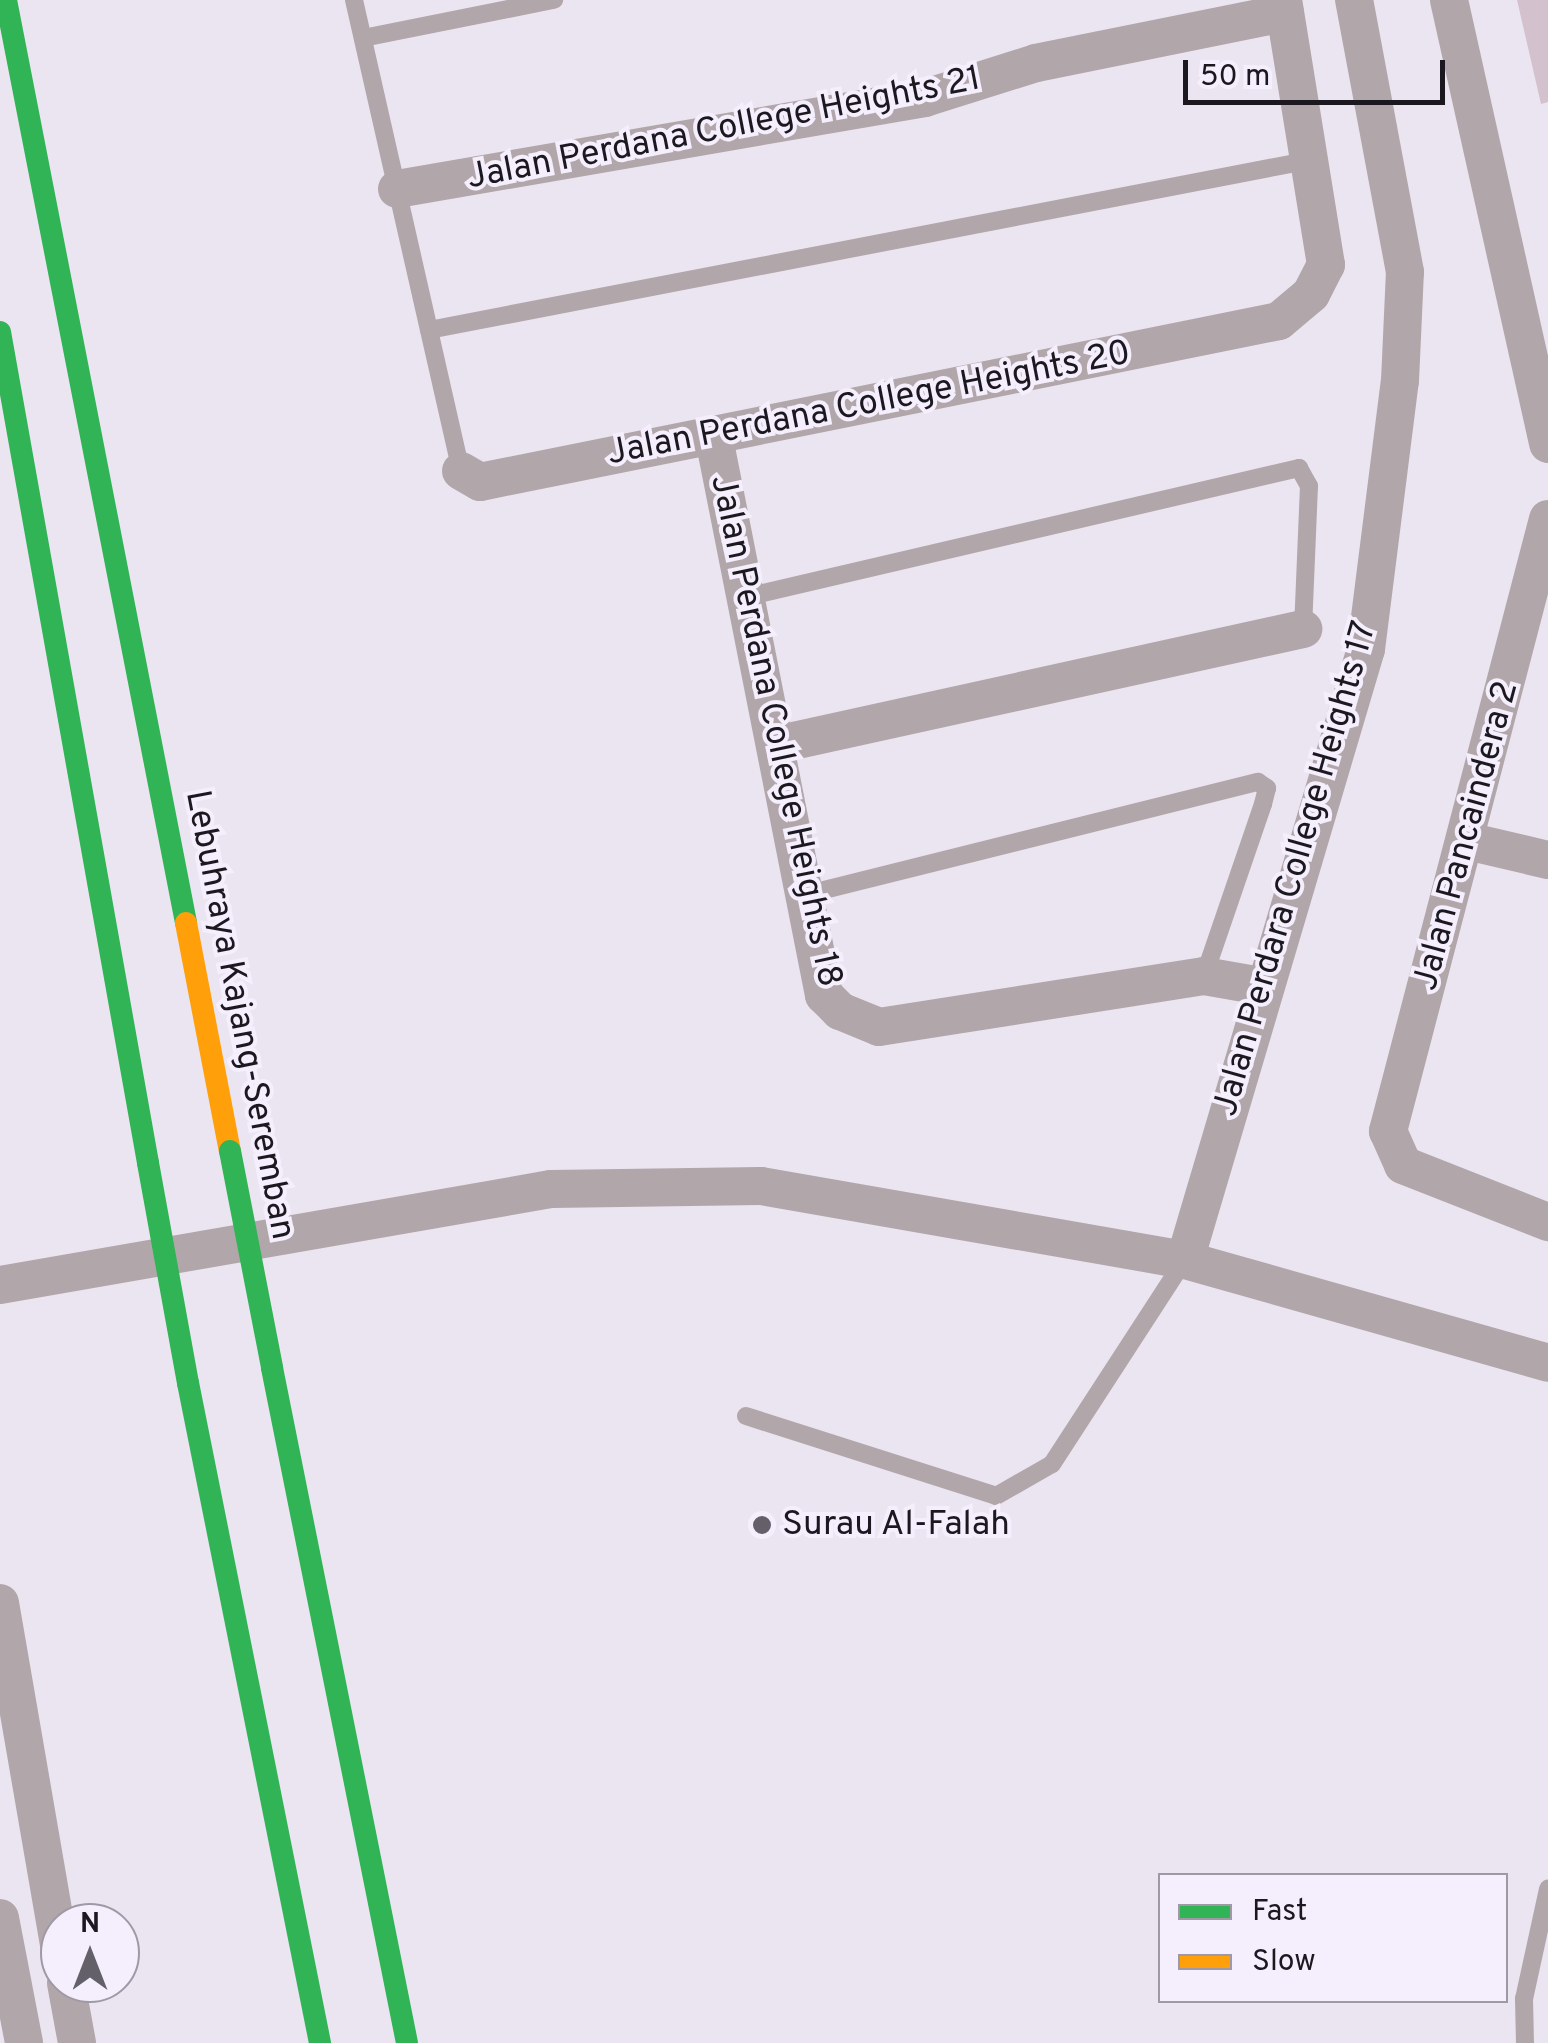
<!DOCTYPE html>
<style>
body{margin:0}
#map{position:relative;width:1548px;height:2043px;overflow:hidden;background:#ebe5f1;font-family:Overpass,sans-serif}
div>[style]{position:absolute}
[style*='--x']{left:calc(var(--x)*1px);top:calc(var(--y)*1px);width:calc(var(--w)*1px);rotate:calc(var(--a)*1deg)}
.building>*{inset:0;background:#d3c2ce}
.lane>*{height:18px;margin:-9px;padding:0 9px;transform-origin:9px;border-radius:9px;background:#b1a7aa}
.street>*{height:38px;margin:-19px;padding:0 19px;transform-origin:19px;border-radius:19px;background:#b1a7aa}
.fast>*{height:22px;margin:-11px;padding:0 11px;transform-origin:11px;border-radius:11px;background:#30b455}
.slow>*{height:22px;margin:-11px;padding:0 11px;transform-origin:11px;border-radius:11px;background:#ff9f0a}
.fast-bridge>*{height:22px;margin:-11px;padding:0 11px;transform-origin:11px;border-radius:11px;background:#30b455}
.dots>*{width:28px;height:28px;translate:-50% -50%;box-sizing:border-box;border:5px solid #f5effd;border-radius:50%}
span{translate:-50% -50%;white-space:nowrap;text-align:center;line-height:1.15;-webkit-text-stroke:8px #f5effd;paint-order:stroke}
.street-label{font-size:35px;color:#1c1820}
.poi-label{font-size:35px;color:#1c1820}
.left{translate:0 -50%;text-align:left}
.legend{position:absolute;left:1158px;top:1873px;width:350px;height:130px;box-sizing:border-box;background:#f5effd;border:2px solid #9e99a5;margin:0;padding:12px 18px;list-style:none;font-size:30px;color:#1c1820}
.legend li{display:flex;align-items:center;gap:20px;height:50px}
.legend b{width:50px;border:2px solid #9e99a5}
.north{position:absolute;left:40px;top:1903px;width:100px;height:100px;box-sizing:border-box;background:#f5effd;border:2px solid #9e99a5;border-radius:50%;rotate:0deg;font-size:28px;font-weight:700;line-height:40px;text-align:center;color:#1c1820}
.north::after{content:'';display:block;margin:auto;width:35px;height:45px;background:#646069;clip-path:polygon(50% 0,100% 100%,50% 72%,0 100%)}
.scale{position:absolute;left:1183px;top:60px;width:262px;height:45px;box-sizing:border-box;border:5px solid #1c1820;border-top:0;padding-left:12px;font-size:30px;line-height:35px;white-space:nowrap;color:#1c1820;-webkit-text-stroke:8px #f5effd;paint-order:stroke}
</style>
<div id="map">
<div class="building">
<i style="clip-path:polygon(1517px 0,1548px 0,1548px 102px,1541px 104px)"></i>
</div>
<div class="lane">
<i style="--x:354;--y:0;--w:483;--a:77.2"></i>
<i style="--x:363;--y:38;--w:195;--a:-11.3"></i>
<i style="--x:429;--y:330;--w:898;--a:-10.91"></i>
<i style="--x:746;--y:597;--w:568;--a:-13.13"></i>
<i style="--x:1299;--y:468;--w:21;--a:61"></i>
<i style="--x:1309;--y:486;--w:143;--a:92.4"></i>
<i style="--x:804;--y:895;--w:468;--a:-14"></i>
<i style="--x:1258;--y:782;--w:11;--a:34"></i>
<i style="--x:1267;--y:788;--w:16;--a:104"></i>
<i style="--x:1263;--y:804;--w:182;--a:108.9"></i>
<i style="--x:746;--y:1416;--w:262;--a:17.7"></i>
<i style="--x:996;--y:1496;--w:64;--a:-29.7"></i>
<i style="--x:1052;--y:1464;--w:242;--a:-57"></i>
<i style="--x:1525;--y:2043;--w:44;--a:-91.3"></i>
<i style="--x:1524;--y:1999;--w:113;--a:-77.7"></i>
</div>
<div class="street">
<i style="--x:1449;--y:0;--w:455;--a:77.4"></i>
<i style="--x:397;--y:189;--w:536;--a:-9.78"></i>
<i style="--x:925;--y:98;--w:116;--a:-17.5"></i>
<i style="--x:1036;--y:63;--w:254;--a:-11.4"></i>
<i style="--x:714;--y:438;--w:568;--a:78.83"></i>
<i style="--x:824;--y:995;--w:23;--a:45"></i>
<i style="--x:840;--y:1011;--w:42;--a:22.3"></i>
<i style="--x:879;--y:1027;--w:329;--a:-8.9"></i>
<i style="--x:1204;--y:976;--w:58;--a:10"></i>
<i style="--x:461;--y:471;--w:22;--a:30"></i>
<i style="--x:480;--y:482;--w:815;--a:-11.39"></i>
<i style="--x:1279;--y:321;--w:42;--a:-40.2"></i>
<i style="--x:1311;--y:294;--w:33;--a:-63"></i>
<i style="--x:1326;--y:265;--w:268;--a:-99.2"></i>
<i style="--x:1548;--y:519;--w:633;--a:104.65"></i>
<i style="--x:1388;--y:1131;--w:37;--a:66"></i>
<i style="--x:1403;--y:1165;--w:156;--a:21.5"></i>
<i style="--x:775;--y:745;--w:541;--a:-12.39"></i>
<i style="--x:1467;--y:841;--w:83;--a:13.2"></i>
<i style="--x:1185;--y:1260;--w:637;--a:-73.5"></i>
<i style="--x:1366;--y:649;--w:270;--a:-82.8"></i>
<i style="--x:1400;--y:381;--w:109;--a:-87.4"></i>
<i style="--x:1405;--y:272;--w:277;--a:-100.6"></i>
<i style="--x:0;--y:1285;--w:559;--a:-9.88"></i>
<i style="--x:551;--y:1189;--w:210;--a:-0.8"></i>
<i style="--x:761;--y:1186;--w:430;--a:9.9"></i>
<i style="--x:1185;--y:1260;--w:377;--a:15.8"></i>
<i style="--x:0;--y:1603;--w:351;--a:80.2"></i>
<i style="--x:0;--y:1918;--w:127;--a:79.1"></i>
<i style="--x:66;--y:1983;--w:61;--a:79.6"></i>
</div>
<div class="fast">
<i style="--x:6;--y:0;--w:940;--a:78.96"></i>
<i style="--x:0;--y:332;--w:844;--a:79.9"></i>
<i style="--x:272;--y:1368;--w:688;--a:78.69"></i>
<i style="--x:188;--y:1383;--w:673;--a:78.69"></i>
</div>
<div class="slow">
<i style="--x:186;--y:923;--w:232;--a:79.1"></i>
</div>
<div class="fast-bridge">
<i style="--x:230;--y:1151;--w:221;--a:79"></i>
<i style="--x:148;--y:1163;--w:224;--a:79.7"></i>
</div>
<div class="dots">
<i style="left:762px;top:1525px;background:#646069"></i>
</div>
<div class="street-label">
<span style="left:724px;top:129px;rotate:-11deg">Jalan Perdana College Heights 21</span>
<span style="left:869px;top:404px;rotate:-11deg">Jalan Perdana College Heights 20</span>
<span style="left:775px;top:731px;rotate:78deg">Jalan Perdana College Heights 18</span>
<span style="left:1467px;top:836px;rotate:-75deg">Jalan Pancaindera 2</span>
<span style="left:1296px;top:869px;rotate:-74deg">Jalan Perdara College Heights 17</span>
<span style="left:239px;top:1015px;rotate:79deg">Lebuhraya Kajang-Seremban</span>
</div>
<div class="poi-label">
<span class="left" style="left:782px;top:1525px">Surau Al-Falah</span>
</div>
<ul class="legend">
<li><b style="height:12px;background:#30b455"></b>Fast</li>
<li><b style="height:12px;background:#ff9f0a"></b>Slow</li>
</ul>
<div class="north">N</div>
<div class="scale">50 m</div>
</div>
